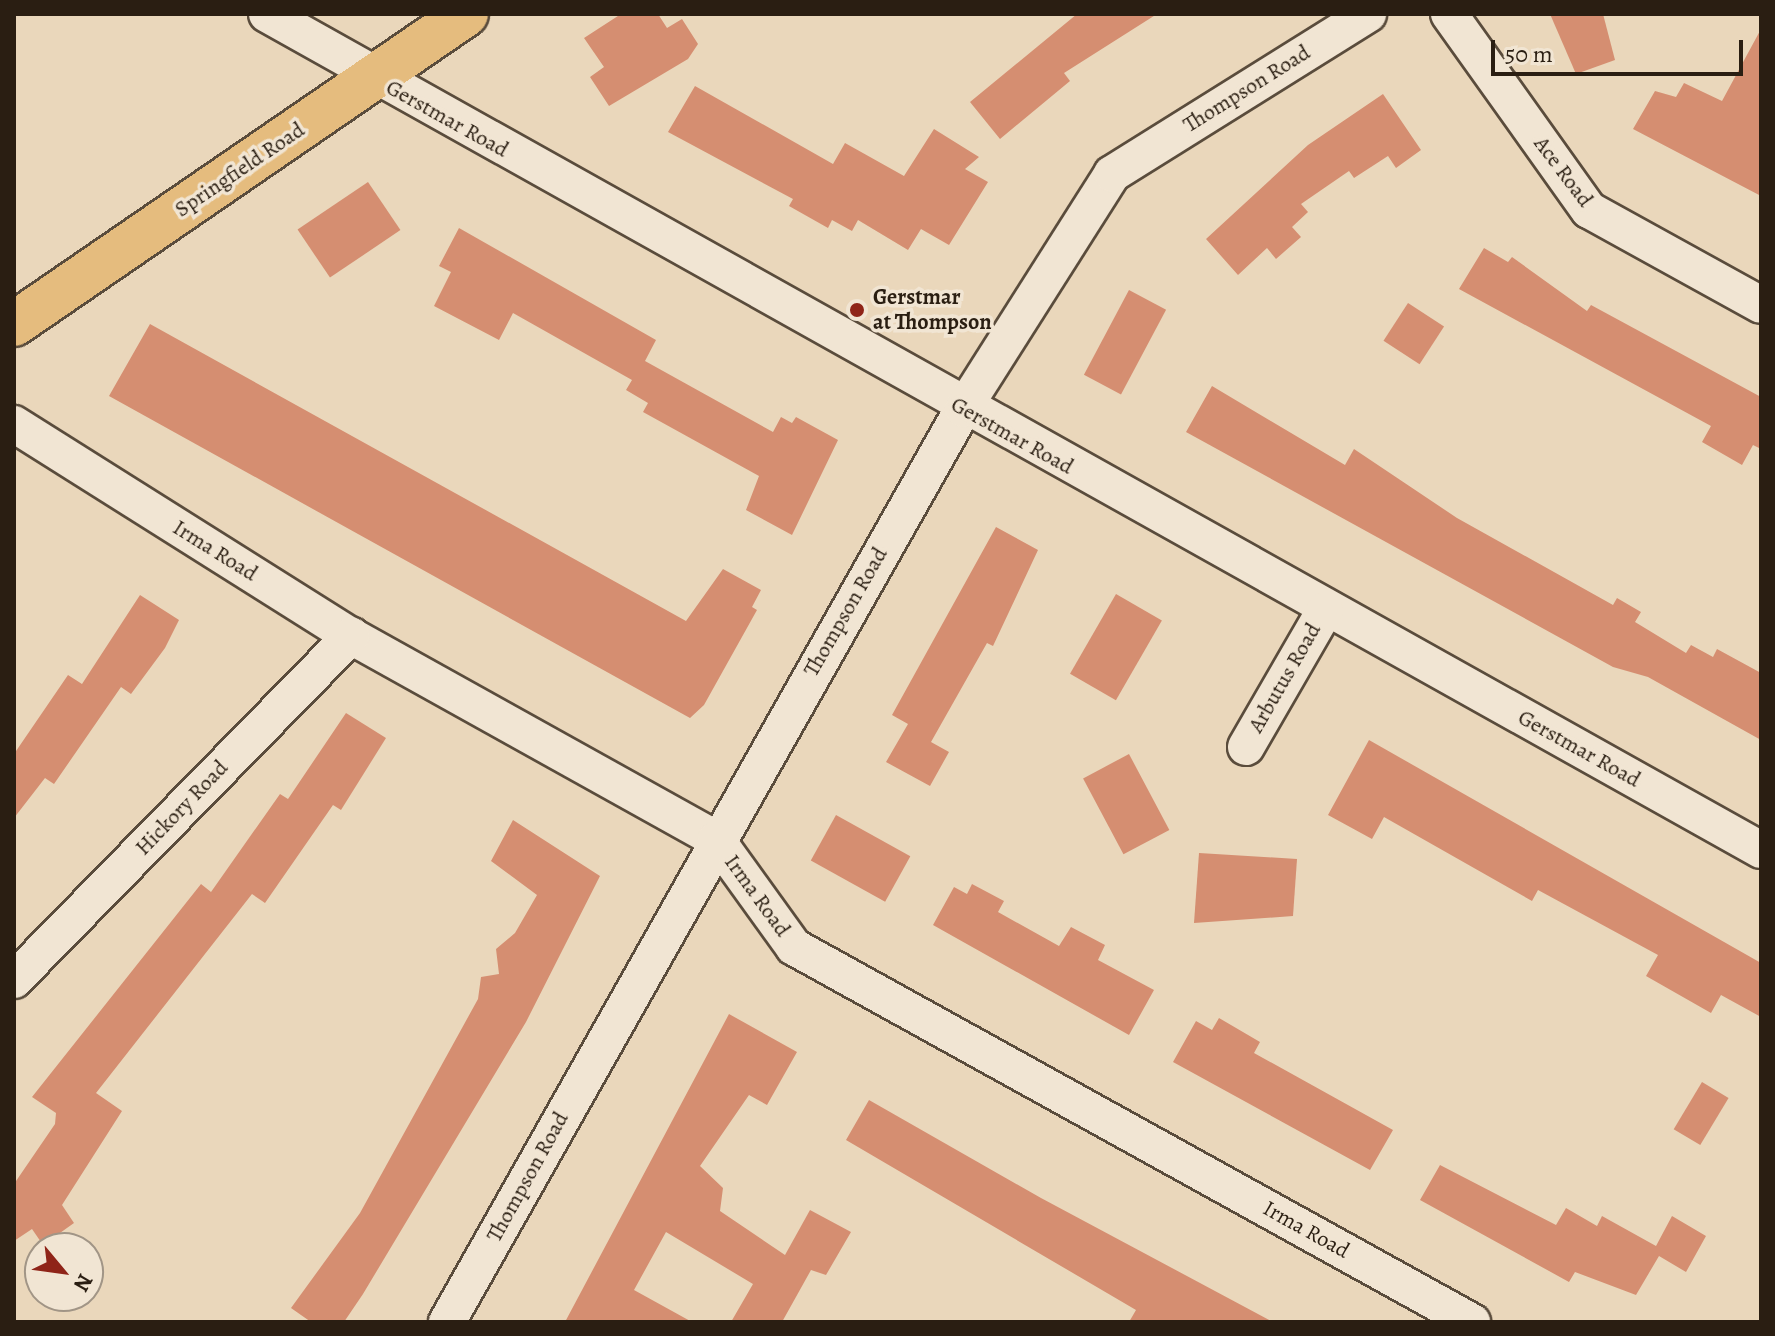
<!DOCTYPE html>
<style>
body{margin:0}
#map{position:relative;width:1775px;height:1336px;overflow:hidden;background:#ead7bb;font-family:Alegreya,serif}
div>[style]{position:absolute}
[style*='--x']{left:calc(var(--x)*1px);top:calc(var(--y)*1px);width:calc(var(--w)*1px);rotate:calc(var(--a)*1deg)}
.building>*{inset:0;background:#d58e71;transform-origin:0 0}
.roads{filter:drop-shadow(2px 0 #5a4c3c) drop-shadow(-2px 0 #5a4c3c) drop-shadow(0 2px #5a4c3c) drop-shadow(0 -2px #5a4c3c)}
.minor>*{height:36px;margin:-18px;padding:0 18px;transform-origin:18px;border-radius:18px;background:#f1e5d3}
.major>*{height:44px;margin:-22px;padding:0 22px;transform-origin:22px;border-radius:22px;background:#e5bc7e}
.dots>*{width:22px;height:22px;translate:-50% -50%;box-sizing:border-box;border:4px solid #f1e5d3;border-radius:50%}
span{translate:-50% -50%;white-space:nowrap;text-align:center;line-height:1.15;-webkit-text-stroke:7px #f1e5d3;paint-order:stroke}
.street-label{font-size:22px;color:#2a1e12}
.poi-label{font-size:22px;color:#2a1e12;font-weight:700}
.left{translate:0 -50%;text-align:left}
.frame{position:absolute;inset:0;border:16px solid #2a1e12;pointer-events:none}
.north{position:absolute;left:24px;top:1232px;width:80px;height:80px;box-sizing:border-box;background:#f1e5d3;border:2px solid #a19586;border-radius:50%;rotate:119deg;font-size:22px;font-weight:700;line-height:32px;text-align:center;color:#2a1e12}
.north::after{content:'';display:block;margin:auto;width:28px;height:36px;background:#8f2418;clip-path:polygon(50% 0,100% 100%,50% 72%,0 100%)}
.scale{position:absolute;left:1491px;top:40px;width:252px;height:36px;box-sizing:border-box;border:4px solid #2a1e12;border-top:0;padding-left:10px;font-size:24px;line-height:28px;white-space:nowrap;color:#2a1e12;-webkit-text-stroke:6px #f1e5d3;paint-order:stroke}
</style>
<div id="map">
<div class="building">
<i style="clip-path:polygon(621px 14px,658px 14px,667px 28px,682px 19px,698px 44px,688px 59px,609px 106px,590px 77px,604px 67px,584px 38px)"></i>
<i style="clip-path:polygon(1077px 14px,1157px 14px,1064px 73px,1070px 81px,1000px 139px,970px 102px)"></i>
<i style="clip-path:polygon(1550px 14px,1603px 14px,1615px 60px,1576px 74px)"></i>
<i style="clip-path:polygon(1761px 29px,1761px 196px,1633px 129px,1655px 91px,1676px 97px,1684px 83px,1722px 101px)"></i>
<i style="clip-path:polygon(695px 86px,833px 164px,845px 143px,904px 176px,934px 129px,979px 157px,965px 169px,988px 182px,949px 245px,921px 229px,908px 250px,858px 220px,852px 231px,832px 220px,828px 228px,789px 206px,793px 199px,668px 132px)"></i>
<i style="clip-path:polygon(1383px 94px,1421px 150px,1396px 168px,1388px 156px,1354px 178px,1349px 171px,1301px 204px,1308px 212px,1292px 227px,1301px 237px,1276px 259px,1267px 248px,1238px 275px,1206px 239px,1308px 145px)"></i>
<i style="left:368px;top:182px;width:58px;height:85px;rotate:56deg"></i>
<i style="clip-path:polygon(459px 228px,656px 340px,645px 361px,773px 432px,781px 417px,792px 423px,796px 417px,838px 440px,792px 535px,746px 510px,759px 476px,643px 412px,648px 403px,626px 390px,632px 380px,513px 313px,499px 340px,434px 306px,451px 272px,439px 266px)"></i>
<i style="clip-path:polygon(1484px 248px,1508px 262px,1512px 257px,1587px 311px,1591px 305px,1761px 397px,1761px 449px,1753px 445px,1742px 465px,1702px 442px,1711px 426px,1459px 289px)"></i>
<i style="left:1129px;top:290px;width:42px;height:96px;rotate:28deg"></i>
<i style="left:1408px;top:303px;width:43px;height:45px;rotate:33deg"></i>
<i style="clip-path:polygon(150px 324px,686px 621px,723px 569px,761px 590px,752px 607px,757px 610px,704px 705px,690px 718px,109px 396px)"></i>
<i style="clip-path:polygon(1212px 386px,1345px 465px,1354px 449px,1457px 518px,1613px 605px,1617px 598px,1641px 612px,1635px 622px,1686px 653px,1691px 645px,1713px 657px,1717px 649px,1761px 673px,1761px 740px,1648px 677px,1613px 667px,1186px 432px)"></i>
<i style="clip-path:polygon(996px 527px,1038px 550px,993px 646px,987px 643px,931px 742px,949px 752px,930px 786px,886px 762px,908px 724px,892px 715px)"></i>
<i style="left:1116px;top:594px;width:53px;height:92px;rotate:30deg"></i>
<i style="clip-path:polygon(140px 595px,179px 620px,165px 648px,131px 694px,121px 687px,54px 784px,45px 778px,14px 818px,14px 754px,68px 675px,82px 684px)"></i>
<i style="clip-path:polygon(346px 713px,386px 738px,341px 810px,333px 805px,265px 903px,252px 894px,96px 1093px,122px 1111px,62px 1205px,74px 1223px,43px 1245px,32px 1229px,14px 1241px,14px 1184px,55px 1124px,56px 1113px,32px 1097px,201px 884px,211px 892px,280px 794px,288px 799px)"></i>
<i style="clip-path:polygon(1369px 740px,1761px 963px,1761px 1017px,1721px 995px,1711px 1013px,1646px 976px,1658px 955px,1538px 890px,1532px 901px,1384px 817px,1372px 839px,1328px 815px)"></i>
<i style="left:1129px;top:754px;width:86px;height:52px;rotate:62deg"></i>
<i style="left:836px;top:815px;width:85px;height:52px;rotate:29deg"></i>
<i style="clip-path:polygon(513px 820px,600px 876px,526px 1022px,363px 1294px,344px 1322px,311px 1322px,291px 1308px,360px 1213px,478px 999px,481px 977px,499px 974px,496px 949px,515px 933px,537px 895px,491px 861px)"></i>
<i style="clip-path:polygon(1199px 853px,1297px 859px,1293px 916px,1194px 923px)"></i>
<i style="clip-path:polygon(972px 884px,1004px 901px,998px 912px,1059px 946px,1071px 927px,1105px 945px,1098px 960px,1154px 990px,1129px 1035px,933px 925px,954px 887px,967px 894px)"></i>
<i style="clip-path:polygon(729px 1014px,797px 1052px,767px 1105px,749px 1095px,700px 1166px,723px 1188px,720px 1211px,785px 1255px,810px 1210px,851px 1232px,826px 1275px,811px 1270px,782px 1322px,731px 1322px,753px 1284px,666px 1232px,634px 1290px,692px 1322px,565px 1322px)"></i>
<i style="clip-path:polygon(1219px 1018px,1260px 1042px,1254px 1053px,1393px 1130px,1370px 1170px,1173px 1062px,1196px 1021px,1212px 1030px)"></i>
<i style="left:1702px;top:1082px;width:31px;height:55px;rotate:31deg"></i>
<i style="clip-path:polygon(869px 1100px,1041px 1198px,1273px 1322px,1129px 1322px,1136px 1310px,846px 1140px)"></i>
<i style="clip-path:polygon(1440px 1165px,1556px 1225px,1566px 1208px,1597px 1226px,1602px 1216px,1656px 1246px,1672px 1216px,1706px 1236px,1686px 1272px,1659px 1256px,1636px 1295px,1575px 1272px,1569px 1282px,1420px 1200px)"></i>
</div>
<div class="roads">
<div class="minor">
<i style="--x:267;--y:14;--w:1712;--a:29.23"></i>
<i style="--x:1449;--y:14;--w:241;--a:54.5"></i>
<i style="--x:1589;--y:210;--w:196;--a:28.9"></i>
<i style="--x:14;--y:424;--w:398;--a:32.2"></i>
<i style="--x:351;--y:636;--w:418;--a:29.1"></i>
<i style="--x:716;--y:839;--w:133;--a:54.2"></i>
<i style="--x:794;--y:947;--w:775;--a:28.95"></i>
<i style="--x:1246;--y:747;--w:158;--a:-60"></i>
<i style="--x:14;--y:980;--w:482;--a:-45.6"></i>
<i style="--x:447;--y:1322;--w:1049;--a:-60.53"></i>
<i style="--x:963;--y:409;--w:278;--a:-57.6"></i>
<i style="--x:1112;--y:174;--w:302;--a:-32"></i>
</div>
<div class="major">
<i style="--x:14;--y:324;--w:548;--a:-34.44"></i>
</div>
</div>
<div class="dots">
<i style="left:857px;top:310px;background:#8f2418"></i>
</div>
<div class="street-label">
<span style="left:1247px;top:89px;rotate:-32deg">Thompson Road</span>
<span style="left:447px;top:119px;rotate:29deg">Gerstmar Road</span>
<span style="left:240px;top:170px;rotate:-34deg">Springfield Road</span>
<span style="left:1563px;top:172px;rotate:53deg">Ace Road</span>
<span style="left:1012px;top:436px;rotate:29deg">Gerstmar Road</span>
<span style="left:215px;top:551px;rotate:32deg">Irma Road</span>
<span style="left:846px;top:612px;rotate:-60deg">Thompson Road</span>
<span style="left:1285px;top:678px;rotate:-60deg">Arbutus Road</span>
<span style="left:1579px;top:749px;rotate:29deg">Gerstmar Road</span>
<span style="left:182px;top:808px;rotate:-46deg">Hickory Road</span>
<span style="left:757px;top:896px;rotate:54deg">Irma Road</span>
<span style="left:528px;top:1177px;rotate:-61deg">Thompson Road</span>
<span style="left:1306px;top:1230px;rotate:29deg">Irma Road</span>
</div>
<div class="poi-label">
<span class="left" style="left:873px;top:310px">Gerstmar<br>at Thompson</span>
</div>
<div class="frame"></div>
<div class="north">N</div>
<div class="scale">50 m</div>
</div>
